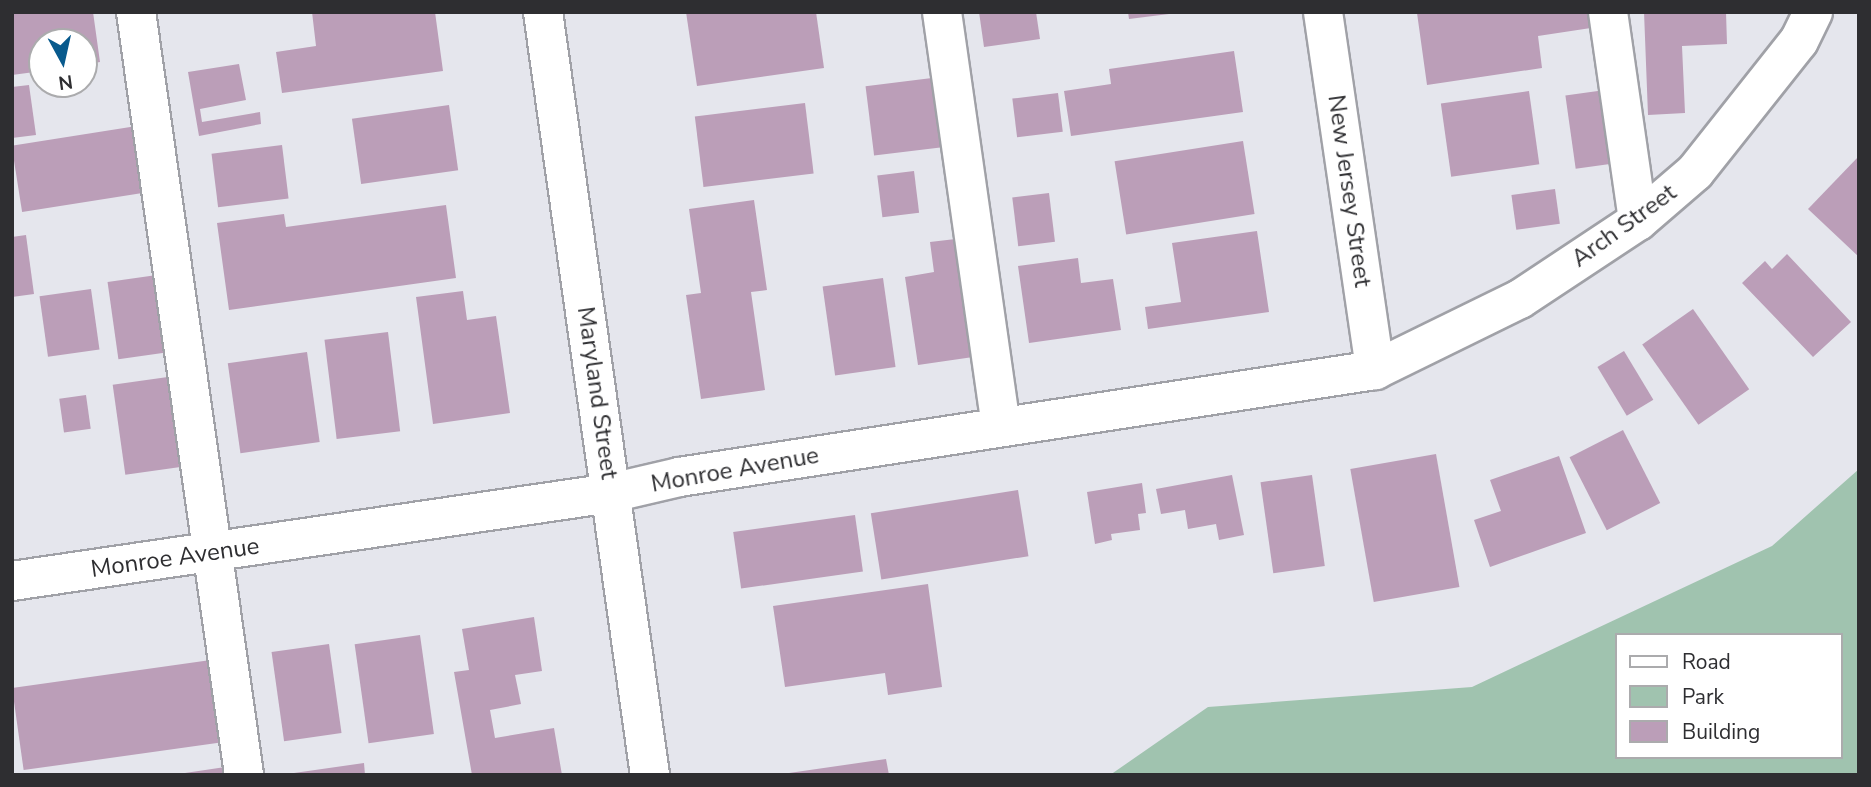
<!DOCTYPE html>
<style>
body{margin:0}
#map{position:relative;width:1871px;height:787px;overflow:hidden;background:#e5e6ed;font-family:"Nunito Sans",sans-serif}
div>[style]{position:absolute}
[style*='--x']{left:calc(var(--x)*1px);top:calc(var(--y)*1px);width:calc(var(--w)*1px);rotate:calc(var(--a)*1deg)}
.green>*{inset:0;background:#a0c3af}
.building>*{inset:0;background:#bb9eb8;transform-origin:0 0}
.roads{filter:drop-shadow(2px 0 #a0a1a7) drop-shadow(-2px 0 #a0a1a7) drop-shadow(0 2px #a0a1a7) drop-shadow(0 -2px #a0a1a7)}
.minor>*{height:38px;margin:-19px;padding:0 19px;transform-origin:19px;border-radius:19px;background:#fff}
span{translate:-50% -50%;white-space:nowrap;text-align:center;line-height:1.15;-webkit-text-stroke:6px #fff;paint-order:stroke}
.street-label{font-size:24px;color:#2e2e31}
.frame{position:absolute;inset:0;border:14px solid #2e2e31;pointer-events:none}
.legend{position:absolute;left:1615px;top:633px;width:228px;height:126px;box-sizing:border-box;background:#fff;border:2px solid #ababad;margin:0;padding:9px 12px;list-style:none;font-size:21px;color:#2e2e31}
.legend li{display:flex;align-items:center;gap:14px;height:35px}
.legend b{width:35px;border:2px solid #ababad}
.north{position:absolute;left:28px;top:28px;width:70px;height:70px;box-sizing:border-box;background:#fff;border:2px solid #ababad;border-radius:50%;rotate:172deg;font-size:19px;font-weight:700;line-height:28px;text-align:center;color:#2e2e31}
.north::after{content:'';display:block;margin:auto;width:24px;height:32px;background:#085a8d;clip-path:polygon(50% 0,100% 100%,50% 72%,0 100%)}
</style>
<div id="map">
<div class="green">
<i style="clip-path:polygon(evenodd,1859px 469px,1859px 775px,1110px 775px,1208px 707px,1472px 687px,1772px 546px,1859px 469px,1617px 635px,1841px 635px,1841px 757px,1617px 757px,1617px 635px)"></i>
</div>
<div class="building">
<i style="clip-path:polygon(12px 12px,93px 12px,100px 62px,84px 65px,84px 42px,42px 42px,42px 71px,12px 75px)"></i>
<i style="clip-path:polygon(312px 12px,435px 12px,443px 71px,282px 93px,276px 52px,316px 46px)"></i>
<i style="clip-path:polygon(686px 12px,816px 12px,824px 68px,697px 86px)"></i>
<i style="clip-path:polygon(979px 12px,1036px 12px,1040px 39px,984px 47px)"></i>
<i style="clip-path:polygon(1128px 12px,1169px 12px,1169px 14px,1129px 19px)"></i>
<i style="clip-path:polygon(1420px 12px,1602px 12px,1604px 26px,1538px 36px,1542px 68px,1427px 85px,1417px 13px)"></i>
<i style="clip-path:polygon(1644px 12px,1726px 12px,1727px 44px,1682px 46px,1685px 113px,1648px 115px)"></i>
<i style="clip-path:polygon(1234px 51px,1243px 112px,1071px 136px,1064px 91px,1111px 84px,1109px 69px)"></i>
<i style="clip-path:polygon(239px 64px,246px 100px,200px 109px,202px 122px,260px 112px,261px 124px,199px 136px,188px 72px)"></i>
<i style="left:940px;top:77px;width:70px;height:75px;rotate:83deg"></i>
<i style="clip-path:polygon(29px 85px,36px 135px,12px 138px,12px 87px)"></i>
<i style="left:1605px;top:90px;width:74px;height:40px;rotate:82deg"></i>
<i style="left:1529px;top:91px;width:74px;height:89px;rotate:82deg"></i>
<i style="left:1058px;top:93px;width:39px;height:46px;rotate:83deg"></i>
<i style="left:805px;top:103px;width:71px;height:111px;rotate:83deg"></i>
<i style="left:449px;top:105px;width:66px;height:98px;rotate:82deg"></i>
<i style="left:143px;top:125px;width:67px;height:133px;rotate:81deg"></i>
<i style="left:1243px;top:141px;width:74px;height:130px;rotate:81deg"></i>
<i style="left:282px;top:145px;width:54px;height:71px;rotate:83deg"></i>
<i style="clip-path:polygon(1859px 156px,1859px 257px,1808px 209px)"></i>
<i style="left:914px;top:171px;width:42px;height:37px;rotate:83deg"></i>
<i style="left:1555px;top:189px;width:35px;height:44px;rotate:82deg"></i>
<i style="left:1049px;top:193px;width:49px;height:37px;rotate:83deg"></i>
<i style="clip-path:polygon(754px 200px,767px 290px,751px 292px,765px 390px,701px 399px,686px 295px,701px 293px,689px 209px)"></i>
<i style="clip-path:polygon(446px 205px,456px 278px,229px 310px,217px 223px,284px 214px,286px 227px)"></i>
<i style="clip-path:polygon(1257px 231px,1269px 312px,1148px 329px,1145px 307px,1181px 302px,1172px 243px)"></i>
<i style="clip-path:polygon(26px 235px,34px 294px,12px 297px,12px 237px)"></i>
<i style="clip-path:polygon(964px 238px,980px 356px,918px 365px,905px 277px,934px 272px,930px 242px)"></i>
<i style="clip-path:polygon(1787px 254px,1851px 322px,1813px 357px,1742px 283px,1765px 261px,1772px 269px)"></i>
<i style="clip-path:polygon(1078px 258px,1081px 283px,1113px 279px,1121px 330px,1029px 343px,1018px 266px)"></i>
<i style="left:164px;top:274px;width:78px;height:57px;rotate:82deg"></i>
<i style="left:883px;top:278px;width:90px;height:61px;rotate:82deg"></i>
<i style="left:91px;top:289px;width:61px;height:52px;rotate:82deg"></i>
<i style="clip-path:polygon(463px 291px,467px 320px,496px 316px,510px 413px,433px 424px,416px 297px)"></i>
<i style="left:1693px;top:309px;width:98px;height:62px;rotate:55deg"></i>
<i style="left:388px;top:332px;width:100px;height:64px;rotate:83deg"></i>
<i style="left:1624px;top:351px;width:57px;height:31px;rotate:59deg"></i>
<i style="left:307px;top:352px;width:91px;height:80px;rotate:82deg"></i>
<i style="left:182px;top:375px;width:91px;height:70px;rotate:82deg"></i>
<i style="left:86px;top:395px;width:34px;height:27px;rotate:82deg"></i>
<i style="left:1623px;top:430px;width:82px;height:60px;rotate:63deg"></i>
<i style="left:1436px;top:454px;width:135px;height:87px;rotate:80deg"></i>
<i style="clip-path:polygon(1559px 456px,1586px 533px,1490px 567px,1474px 520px,1501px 511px,1490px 480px)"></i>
<i style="clip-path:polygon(1232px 475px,1244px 535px,1219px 540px,1216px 524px,1188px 529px,1185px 510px,1161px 514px,1156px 489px)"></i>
<i style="left:1312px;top:475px;width:92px;height:52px;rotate:82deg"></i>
<i style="clip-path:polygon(1142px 483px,1146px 513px,1138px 514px,1140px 530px,1111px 534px,1112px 540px,1095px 544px,1087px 492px)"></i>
<i style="left:1018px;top:490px;width:67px;height:149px;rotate:81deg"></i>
<i style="left:855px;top:515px;width:57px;height:123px;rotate:82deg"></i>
<i style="clip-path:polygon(928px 584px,942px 687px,888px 695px,885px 673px,785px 687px,773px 606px)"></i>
<i style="clip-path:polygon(534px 617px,542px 671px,515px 675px,521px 704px,490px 710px,495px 738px,554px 728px,562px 775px,472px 775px,454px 672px,469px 670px,462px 629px)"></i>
<i style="left:420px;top:635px;width:100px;height:66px;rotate:82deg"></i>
<i style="left:329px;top:644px;width:90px;height:58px;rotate:82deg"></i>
<i style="left:225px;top:658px;width:83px;height:215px;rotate:82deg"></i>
<i style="clip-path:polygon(886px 759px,889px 775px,789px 775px,789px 773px)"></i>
<i style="clip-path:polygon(364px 763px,365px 775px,294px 775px,294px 773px)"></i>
<i style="clip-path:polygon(232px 766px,233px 775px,185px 775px,185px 773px)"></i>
</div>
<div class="roads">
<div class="minor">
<i style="--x:136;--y:12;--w:771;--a:81.94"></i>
<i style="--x:543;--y:12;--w:770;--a:82.02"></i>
<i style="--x:942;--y:12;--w:419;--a:81.9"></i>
<i style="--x:1323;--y:12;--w:362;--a:81.7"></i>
<i style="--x:1608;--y:12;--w:211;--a:81.8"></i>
<i style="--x:12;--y:581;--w:605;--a:-8.36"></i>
<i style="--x:611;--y:493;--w:70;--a:-13.2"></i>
<i style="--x:679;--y:477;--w:704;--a:-8.74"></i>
<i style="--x:1375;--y:370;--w:161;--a:-26.1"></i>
<i style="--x:1520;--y:299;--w:141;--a:-33.5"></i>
<i style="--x:1638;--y:221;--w:75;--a:-40.7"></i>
<i style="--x:1695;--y:172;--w:167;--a:-51.6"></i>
<i style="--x:1799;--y:41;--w:32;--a:-64"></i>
</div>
</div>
<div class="street-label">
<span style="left:1349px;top:191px;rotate:82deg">New Jersey Street</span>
<span style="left:1624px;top:226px;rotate:-36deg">Arch Street</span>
<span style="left:597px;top:393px;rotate:82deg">Maryland Street</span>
<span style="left:735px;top:470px;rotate:-10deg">Monroe Avenue</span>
<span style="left:175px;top:558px;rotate:-8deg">Monroe Avenue</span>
</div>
<div class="frame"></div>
<ul class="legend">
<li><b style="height:9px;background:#fff"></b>Road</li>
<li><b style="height:19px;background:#a0c3af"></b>Park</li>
<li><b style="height:19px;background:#bb9eb8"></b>Building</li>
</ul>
<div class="north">N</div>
</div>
